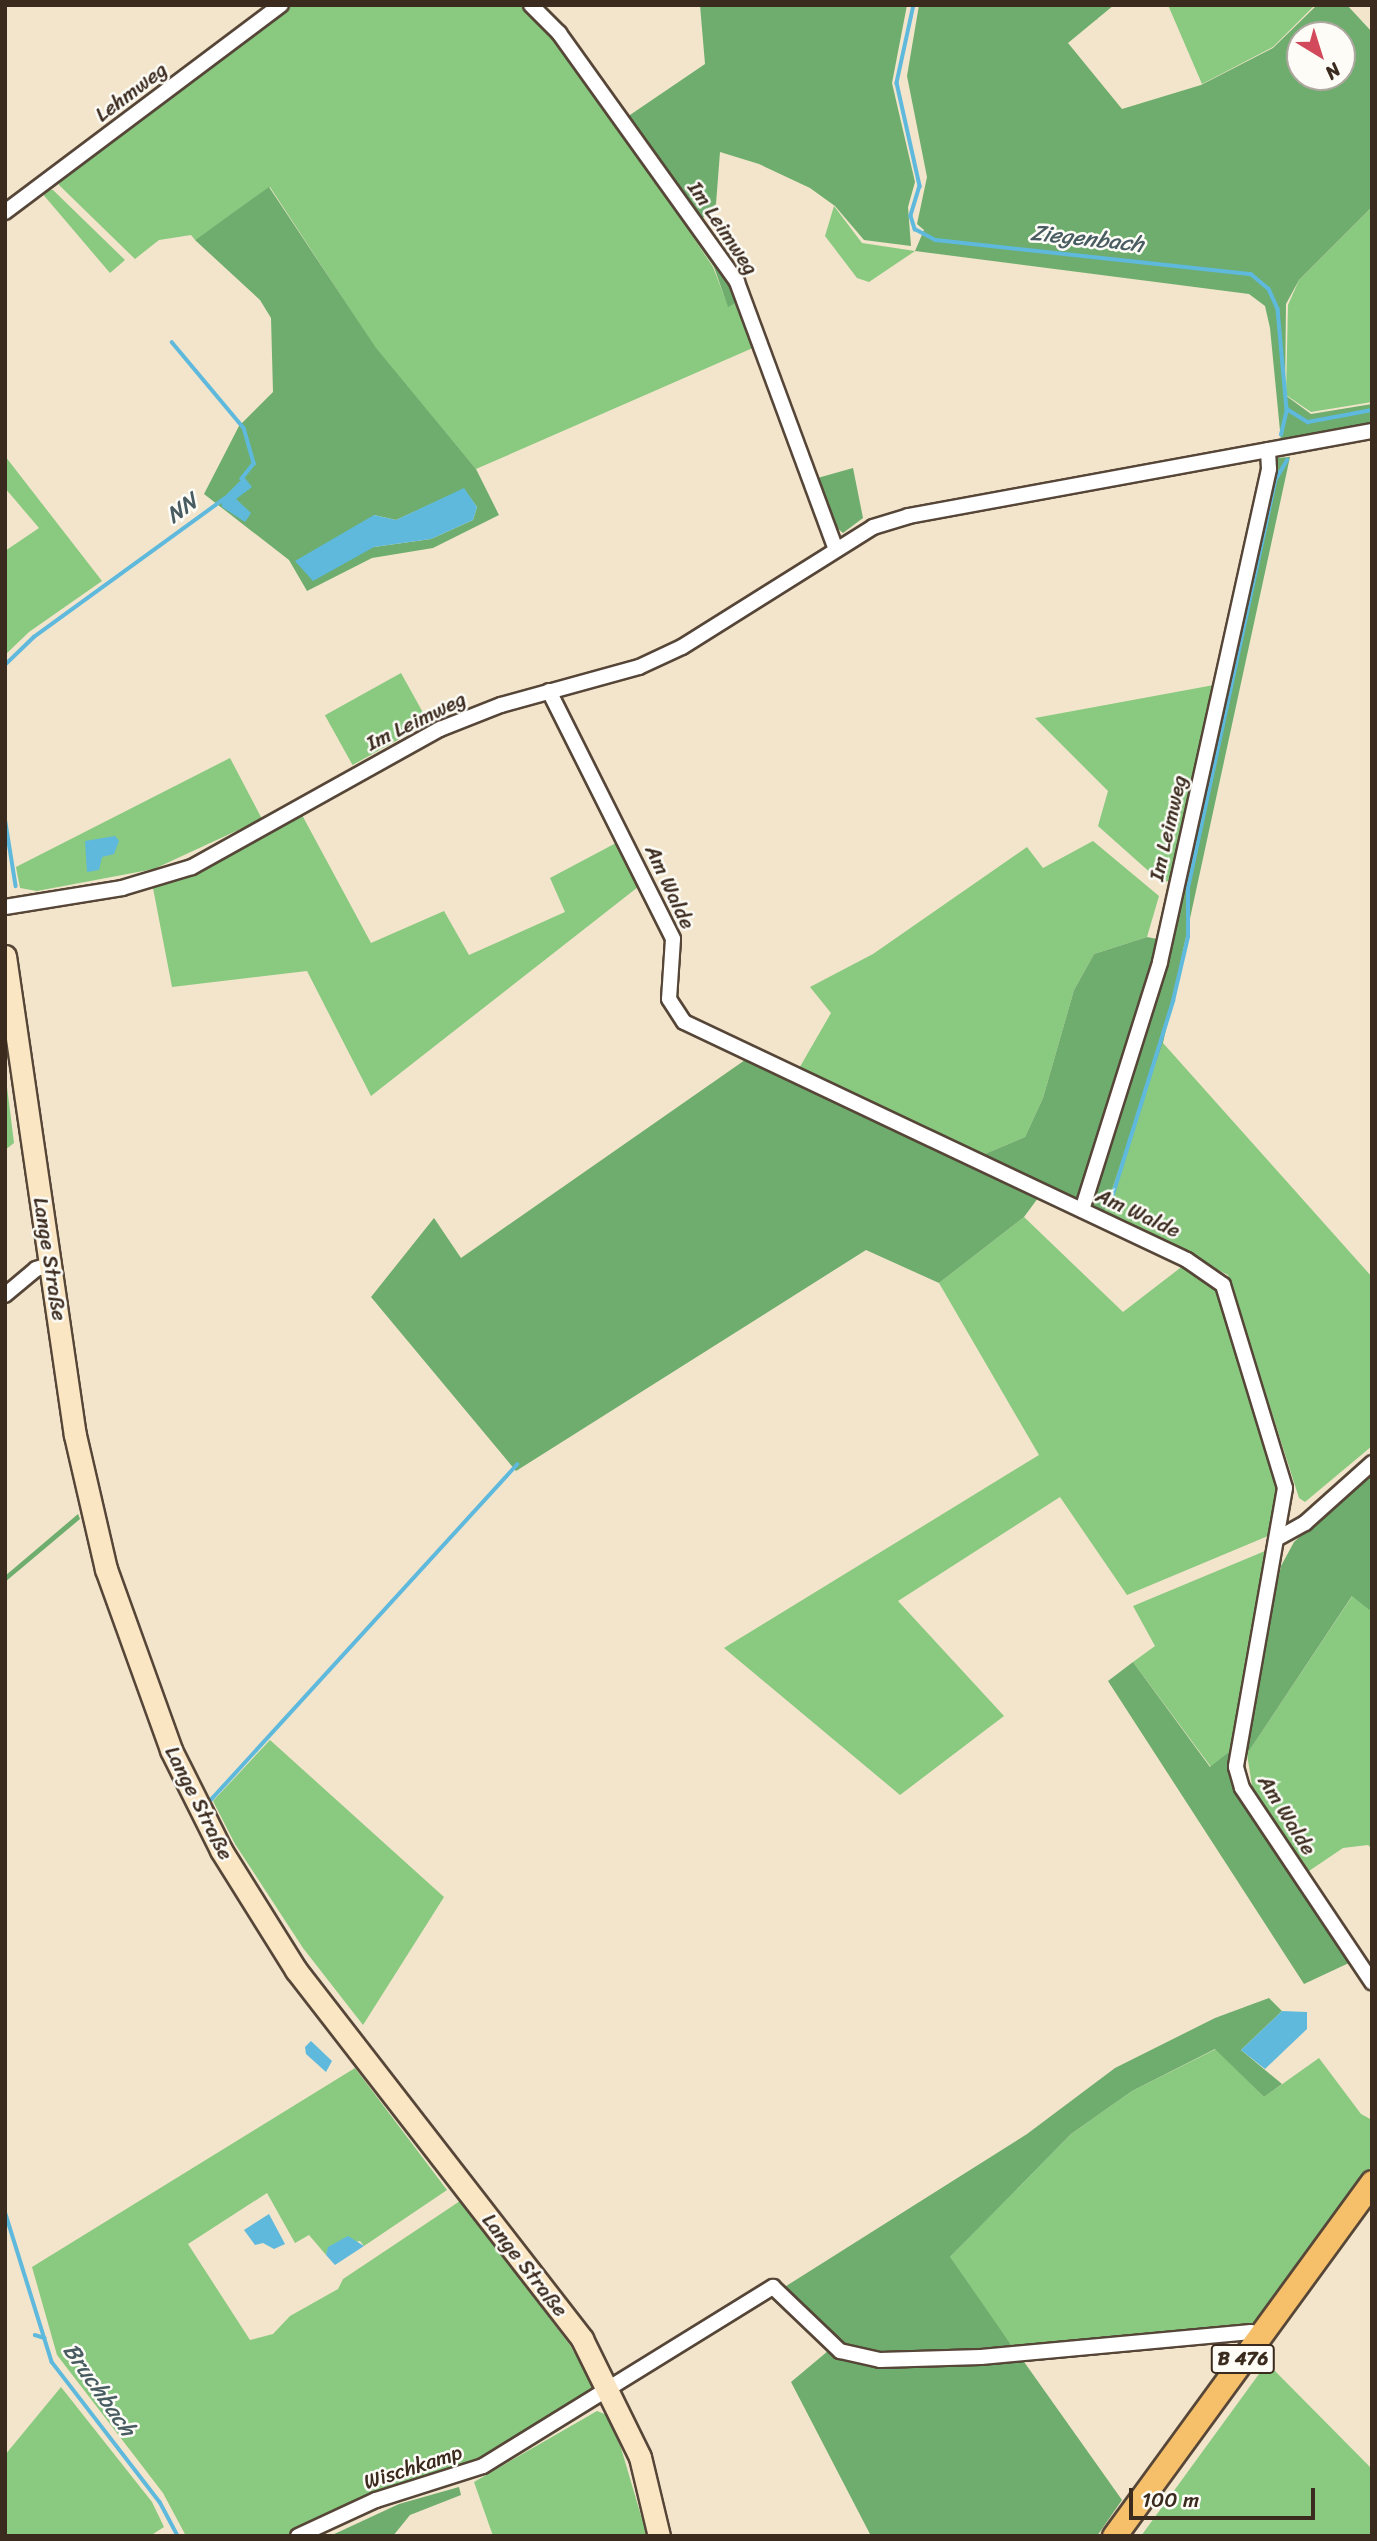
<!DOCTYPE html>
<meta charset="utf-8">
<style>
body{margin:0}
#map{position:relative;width:1377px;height:2541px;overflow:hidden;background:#f2e5cb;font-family:Sriracha,sans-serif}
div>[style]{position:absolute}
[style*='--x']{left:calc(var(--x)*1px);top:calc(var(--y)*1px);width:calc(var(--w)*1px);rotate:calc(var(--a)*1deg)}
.green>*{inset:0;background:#89c980;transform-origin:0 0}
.forest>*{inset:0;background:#6ead6e}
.water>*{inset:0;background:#5fb9dd}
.stream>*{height:3.5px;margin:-1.75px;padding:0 1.75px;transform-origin:1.75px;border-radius:1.75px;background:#5fb9dd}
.roads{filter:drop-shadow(2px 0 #564638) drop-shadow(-2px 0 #564638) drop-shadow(0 2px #564638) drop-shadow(0 -2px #564638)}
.street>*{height:14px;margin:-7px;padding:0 7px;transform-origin:7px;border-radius:7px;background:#fff}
.secondary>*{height:21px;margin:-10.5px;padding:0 10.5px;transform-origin:10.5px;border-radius:10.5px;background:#fbe6c4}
.primary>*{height:23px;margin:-11.5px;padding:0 11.5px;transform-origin:11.5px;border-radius:11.5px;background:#f6c06b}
span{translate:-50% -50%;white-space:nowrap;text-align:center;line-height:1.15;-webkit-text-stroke:5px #fdfcf7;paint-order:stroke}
.shield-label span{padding:2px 5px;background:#fdfcf7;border:2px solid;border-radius:5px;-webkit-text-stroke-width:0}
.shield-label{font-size:19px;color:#3b2a1e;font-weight:700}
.street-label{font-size:21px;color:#3b2a1e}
.water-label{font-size:23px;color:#485c61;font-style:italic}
.frame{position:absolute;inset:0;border:7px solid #3b2a1e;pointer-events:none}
.north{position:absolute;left:1286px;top:21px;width:70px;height:70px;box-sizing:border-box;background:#fdfcf7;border:2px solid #afa8a0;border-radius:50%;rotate:142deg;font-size:19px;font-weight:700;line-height:28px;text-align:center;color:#3b2a1e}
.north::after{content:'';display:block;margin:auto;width:24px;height:32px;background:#d1495b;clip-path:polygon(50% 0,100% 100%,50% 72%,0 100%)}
.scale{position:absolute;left:1129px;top:2488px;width:186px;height:32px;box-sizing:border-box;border:4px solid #3b2a1e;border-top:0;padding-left:9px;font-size:21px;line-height:24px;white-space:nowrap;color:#3b2a1e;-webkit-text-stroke:5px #fdfcf7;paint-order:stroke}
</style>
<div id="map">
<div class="green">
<i style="clip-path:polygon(289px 5px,523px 5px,554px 36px,695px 230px,693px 237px,713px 267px,728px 306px,739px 301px,755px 347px,476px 469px,376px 349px,270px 187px,195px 240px,191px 235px,159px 240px,135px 259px,59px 185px,60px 177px)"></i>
<i style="clip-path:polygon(1168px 5px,1315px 5px,1273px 47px,1202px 84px)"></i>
<i style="clip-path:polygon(45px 189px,53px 190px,125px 260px,110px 273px,41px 192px)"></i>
<i style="clip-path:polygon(834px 206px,862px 243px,915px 251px,869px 282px,857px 278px,825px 236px)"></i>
<i style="clip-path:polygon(1372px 207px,1372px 402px,1311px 412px,1286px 395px,1288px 305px,1299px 280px)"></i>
<i style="clip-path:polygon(5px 456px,102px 581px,29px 632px,5px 655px,5px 551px,39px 528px,5px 488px)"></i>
<i style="left:401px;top:673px;width:57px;height:87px;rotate:61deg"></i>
<i style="clip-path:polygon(1214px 685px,1174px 879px,1162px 883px,1098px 826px,1108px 791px,1035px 718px)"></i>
<i style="clip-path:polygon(230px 758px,262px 819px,154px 869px,37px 891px,20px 888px,16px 867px)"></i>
<i style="clip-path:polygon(302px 815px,371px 943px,444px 911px,469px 955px,565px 912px,550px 878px,616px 843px,638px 887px,371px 1096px,307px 971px,172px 987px,153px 888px,199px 871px)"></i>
<i style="clip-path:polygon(1093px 841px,1159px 896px,1147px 937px,1094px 954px,1074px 990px,1043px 1098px,1025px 1137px,980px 1156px,797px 1072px,831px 1013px,810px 987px,873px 954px,1027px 847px,1043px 868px)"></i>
<i style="clip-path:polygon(1163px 1043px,1372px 1277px,1372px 1446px,1305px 1502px,1299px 1498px,1228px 1275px,1104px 1212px)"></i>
<i style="clip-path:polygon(5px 1071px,14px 1143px,5px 1150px)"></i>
<i style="clip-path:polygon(1024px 1217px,1123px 1312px,1184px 1265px,1212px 1280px,1225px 1300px,1278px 1478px,1277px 1499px,1268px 1536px,1127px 1595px,1060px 1497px,898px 1601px,1004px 1716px,900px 1795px,724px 1648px,1039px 1455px,939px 1283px)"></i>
<i style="clip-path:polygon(1265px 1551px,1230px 1751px,1211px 1767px,1133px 1662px,1155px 1646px,1133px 1606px)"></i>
<i style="clip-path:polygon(1353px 1595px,1372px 1612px,1372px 1849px,1368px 1845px,1343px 1848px,1306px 1873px,1253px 1792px,1247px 1754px)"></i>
<i style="clip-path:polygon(270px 1740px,444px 1897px,363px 2025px,303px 1948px,235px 1844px,213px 1801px)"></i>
<i style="clip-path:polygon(1216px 2049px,1264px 2097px,1319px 2058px,1361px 2114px,1372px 2120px,1372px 2165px,1254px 2324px,1012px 2346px,949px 2258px,1071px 2134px,1132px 2091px)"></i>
<i style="clip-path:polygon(355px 2068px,447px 2190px,364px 2246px,360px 2241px,329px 2247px,326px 2255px,309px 2235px,295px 2243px,267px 2193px,188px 2244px,250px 2340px,273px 2334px,290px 2316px,338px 2289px,343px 2279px,460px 2201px,570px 2345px,593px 2386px,590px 2396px,481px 2462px,356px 2502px,287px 2536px,186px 2536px,163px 2493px,57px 2355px,32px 2267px)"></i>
<i style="clip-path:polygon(1267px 2363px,1372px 2469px,1372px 2536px,1141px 2536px)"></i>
<i style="clip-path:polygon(61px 2387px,152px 2502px,164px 2527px,150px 2536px,5px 2536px,5px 2455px)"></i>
<i style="clip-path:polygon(597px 2411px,607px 2415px,621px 2448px,647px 2536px,493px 2536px,474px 2482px)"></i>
</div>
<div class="forest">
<i style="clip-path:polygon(700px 5px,907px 5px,892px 83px,915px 182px,908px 207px,911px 246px,864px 240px,835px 206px,810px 188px,759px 164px,720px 152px,716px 204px,700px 221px,627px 117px,705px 64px)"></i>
<i style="clip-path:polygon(evenodd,919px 5px,1114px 5px,1068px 43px,1122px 109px,1201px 85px,1273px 48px,1317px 5px,1347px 5px,1372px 32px,1372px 207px,1299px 280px,1286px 304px,1285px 395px,1311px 414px,1372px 404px,1372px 425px,1281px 441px,1270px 328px,1265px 306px,1249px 294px,915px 251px,924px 230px,917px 224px,927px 177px,907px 76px,919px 5px,1300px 35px,1342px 35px,1342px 77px,1300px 77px,1300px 35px)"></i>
<i style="clip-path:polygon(evenodd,269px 187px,376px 348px,476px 469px,499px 515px,433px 548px,372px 558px,307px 591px,289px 560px,204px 494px,239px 426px,273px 392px,271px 318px,260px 300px,195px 240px,269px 187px,464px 489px,477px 507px,473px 520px,431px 539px,374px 547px,374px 515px,396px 520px,464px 489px)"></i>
<i style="clip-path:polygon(695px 230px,739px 301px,728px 307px,714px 267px,693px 237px)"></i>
<i style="clip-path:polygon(1290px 457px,1163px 1043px,1104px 1212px,980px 1156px,1025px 1137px,1043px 1098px,1074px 990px,1094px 954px,1147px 937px,1172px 942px,1276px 458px)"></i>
<i style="clip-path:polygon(853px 468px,863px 518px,843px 533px,831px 523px,814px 479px)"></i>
<i style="clip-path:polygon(745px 1060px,1038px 1198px,1024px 1217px,939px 1283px,866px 1250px,516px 1471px,371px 1297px,434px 1218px,461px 1258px)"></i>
<i style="clip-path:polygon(1372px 1471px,1372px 1612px,1352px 1596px,1247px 1754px,1243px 1745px,1281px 1566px,1294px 1542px)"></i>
<i style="clip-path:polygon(78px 1514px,80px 1519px,5px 1582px,5px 1576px)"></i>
<i style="clip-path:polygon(1133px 1662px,1210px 1767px,1230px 1751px,1236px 1793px,1351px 1962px,1304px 1984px,1108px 1681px)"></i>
<i style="clip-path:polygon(1269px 1998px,1282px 2011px,1241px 2050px,1282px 2084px,1264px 2097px,1215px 2049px,1132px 2091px,1071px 2134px,950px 2257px,1012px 2346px,878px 2354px,843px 2345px,783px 2288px,1027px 2134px,1115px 2068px,1215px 2018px)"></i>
<i style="clip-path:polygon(828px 2351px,880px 2368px,1022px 2359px,1122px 2500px,1097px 2536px,871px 2536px,791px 2382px)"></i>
<i style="clip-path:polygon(459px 2487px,461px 2495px,410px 2515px,393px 2536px,330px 2536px,399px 2504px)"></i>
</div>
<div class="water">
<i style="clip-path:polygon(244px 477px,252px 487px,236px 499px,251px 513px,245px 522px,222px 507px,221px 500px)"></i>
<i style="clip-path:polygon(464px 488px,477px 507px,473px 520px,431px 539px,374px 547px,313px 581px,295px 561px,374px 515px,396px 520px)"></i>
<i style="clip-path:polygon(115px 836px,119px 841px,114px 854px,102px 857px,99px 870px,87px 872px,85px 841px)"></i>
<i style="clip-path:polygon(1282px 2011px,1307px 2012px,1307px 2029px,1265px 2069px,1241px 2050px)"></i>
<i style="clip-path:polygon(311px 2041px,332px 2061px,326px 2072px,306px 2054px,305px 2047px)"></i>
<i style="clip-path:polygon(269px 2214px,285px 2244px,274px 2249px,263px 2243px,255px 2245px,244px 2230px)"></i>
<i style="clip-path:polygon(348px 2236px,364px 2246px,335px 2265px,326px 2255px,328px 2247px)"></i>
</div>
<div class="stream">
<i style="--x:914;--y:5;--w:80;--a:102.3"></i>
<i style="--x:897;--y:83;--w:106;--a:77.4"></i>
<i style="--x:920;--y:186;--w:31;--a:107"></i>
<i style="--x:911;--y:216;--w:14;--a:73"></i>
<i style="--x:915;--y:229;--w:24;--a:28"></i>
<i style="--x:936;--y:240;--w:317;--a:6.2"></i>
<i style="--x:1251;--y:274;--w:23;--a:40"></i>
<i style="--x:1269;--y:289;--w:22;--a:66"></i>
<i style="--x:1278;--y:309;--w:100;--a:84.9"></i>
<i style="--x:1287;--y:409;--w:25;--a:32"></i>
<i style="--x:1308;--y:422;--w:65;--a:-10.6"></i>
<i style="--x:172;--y:342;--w:112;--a:50.1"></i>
<i style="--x:244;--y:428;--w:37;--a:74"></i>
<i style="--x:254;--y:464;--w:19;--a:129"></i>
<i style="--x:1281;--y:435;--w:26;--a:-77"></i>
<i style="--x:5;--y:665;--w:40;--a:-44"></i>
<i style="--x:34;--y:637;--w:236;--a:-36"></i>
<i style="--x:5;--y:817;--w:70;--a:80.9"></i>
<i style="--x:1109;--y:1207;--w:216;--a:-72.7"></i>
<i style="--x:1173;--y:1001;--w:66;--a:-76.8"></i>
<i style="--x:1188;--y:937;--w:49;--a:-90"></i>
<i style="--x:1188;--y:888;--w:416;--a:-77.9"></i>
<i style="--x:1275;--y:481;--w:24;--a:-60"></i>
<i style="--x:209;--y:1802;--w:457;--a:-47.6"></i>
<i style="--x:5;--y:2211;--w:158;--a:72.7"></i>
<i style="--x:52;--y:2362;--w:177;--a:52.4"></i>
<i style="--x:160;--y:2502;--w:38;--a:62"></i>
<i style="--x:35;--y:2335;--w:10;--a:17"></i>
</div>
<div class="roads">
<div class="street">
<i style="--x:531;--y:5;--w:40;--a:45"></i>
<i style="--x:559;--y:33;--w:306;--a:54.4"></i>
<i style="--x:737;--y:282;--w:283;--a:69.7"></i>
<i style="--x:5;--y:212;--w:345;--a:-36.9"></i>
<i style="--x:549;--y:691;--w:277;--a:63.4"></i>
<i style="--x:673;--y:939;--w:60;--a:93.8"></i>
<i style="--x:669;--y:999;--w:27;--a:57"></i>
<i style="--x:684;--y:1022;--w:556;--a:25.32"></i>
<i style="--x:1187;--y:1260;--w:44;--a:34.8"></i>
<i style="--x:1223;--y:1285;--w:212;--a:73"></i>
<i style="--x:1285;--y:1488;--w:283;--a:100"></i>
<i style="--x:1236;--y:1767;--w:22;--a:74"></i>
<i style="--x:1242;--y:1788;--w:234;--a:56.2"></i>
<i style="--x:5;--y:907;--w:119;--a:-9.2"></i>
<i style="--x:122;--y:888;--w:73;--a:-16.7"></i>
<i style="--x:192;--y:867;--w:284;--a:-29.1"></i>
<i style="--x:440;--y:729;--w:66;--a:-21.5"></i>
<i style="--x:501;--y:705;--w:143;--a:-15.4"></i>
<i style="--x:639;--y:667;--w:47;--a:-24.9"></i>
<i style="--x:682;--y:647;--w:226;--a:-32.1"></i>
<i style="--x:873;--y:527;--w:37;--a:-17"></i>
<i style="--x:908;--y:516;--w:472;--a:-10.4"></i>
<i style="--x:1082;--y:1210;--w:260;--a:-72.5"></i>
<i style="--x:1160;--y:962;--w:505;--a:-77.53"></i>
<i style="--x:1269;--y:469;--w:19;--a:-93"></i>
<i style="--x:5;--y:1295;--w:40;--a:-40"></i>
<i style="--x:36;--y:1269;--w:16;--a:-18"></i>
<i style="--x:1280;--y:1537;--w:29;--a:-29"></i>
<i style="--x:1305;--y:1523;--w:90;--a:-41.8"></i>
<i style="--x:298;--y:2536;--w:86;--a:-24.8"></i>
<i style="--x:376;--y:2500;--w:112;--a:-17.6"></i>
<i style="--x:483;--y:2466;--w:341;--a:-31.7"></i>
<i style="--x:773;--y:2287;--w:93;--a:43.7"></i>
<i style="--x:840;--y:2351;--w:41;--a:12.7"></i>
<i style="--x:880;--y:2360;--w:101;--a:-1.7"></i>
<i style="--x:981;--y:2357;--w:271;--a:-5.3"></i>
<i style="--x:1251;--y:2332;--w:9;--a:32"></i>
</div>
<div class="secondary">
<i style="--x:5;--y:956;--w:484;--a:81.7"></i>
<i style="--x:75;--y:1435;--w:138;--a:77"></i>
<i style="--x:106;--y:1569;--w:192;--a:70.2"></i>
<i style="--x:171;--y:1750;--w:112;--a:63.4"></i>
<i style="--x:221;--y:1850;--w:142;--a:58"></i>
<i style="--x:296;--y:1970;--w:467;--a:52.2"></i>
<i style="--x:582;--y:2339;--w:131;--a:63.8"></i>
<i style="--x:640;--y:2457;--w:81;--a:76.5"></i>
</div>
<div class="primary">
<i style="--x:1114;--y:2536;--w:438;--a:-53.9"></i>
</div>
</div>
<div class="shield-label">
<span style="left:1243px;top:2359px">B 476</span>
</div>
<div class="street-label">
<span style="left:131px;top:92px;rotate:-37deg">Lehmweg</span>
<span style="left:723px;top:228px;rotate:56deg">Im Leimweg</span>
<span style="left:416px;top:721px;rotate:-26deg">Im Leimweg</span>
<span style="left:1168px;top:828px;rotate:-77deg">Im Leimweg</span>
<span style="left:670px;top:887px;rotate:65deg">Am Walde</span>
<span style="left:1138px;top:1213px;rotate:25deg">Am Walde</span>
<span style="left:50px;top:1259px;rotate:81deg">Lange Straße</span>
<span style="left:199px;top:1803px;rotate:63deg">Lange Straße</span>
<span style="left:1287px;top:1815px;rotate:58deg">Am Walde</span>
<span style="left:525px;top:2265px;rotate:52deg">Lange Straße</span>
<span style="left:413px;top:2467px;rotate:-18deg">Wischkamp</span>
</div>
<div class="water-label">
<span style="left:1087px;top:239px;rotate:6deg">Ziegenbach</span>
<span style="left:182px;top:509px;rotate:-37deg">NN</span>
<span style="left:99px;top:2390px;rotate:55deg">Bruchbach</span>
</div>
<div class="frame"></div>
<div class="north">N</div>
<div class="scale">100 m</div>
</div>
